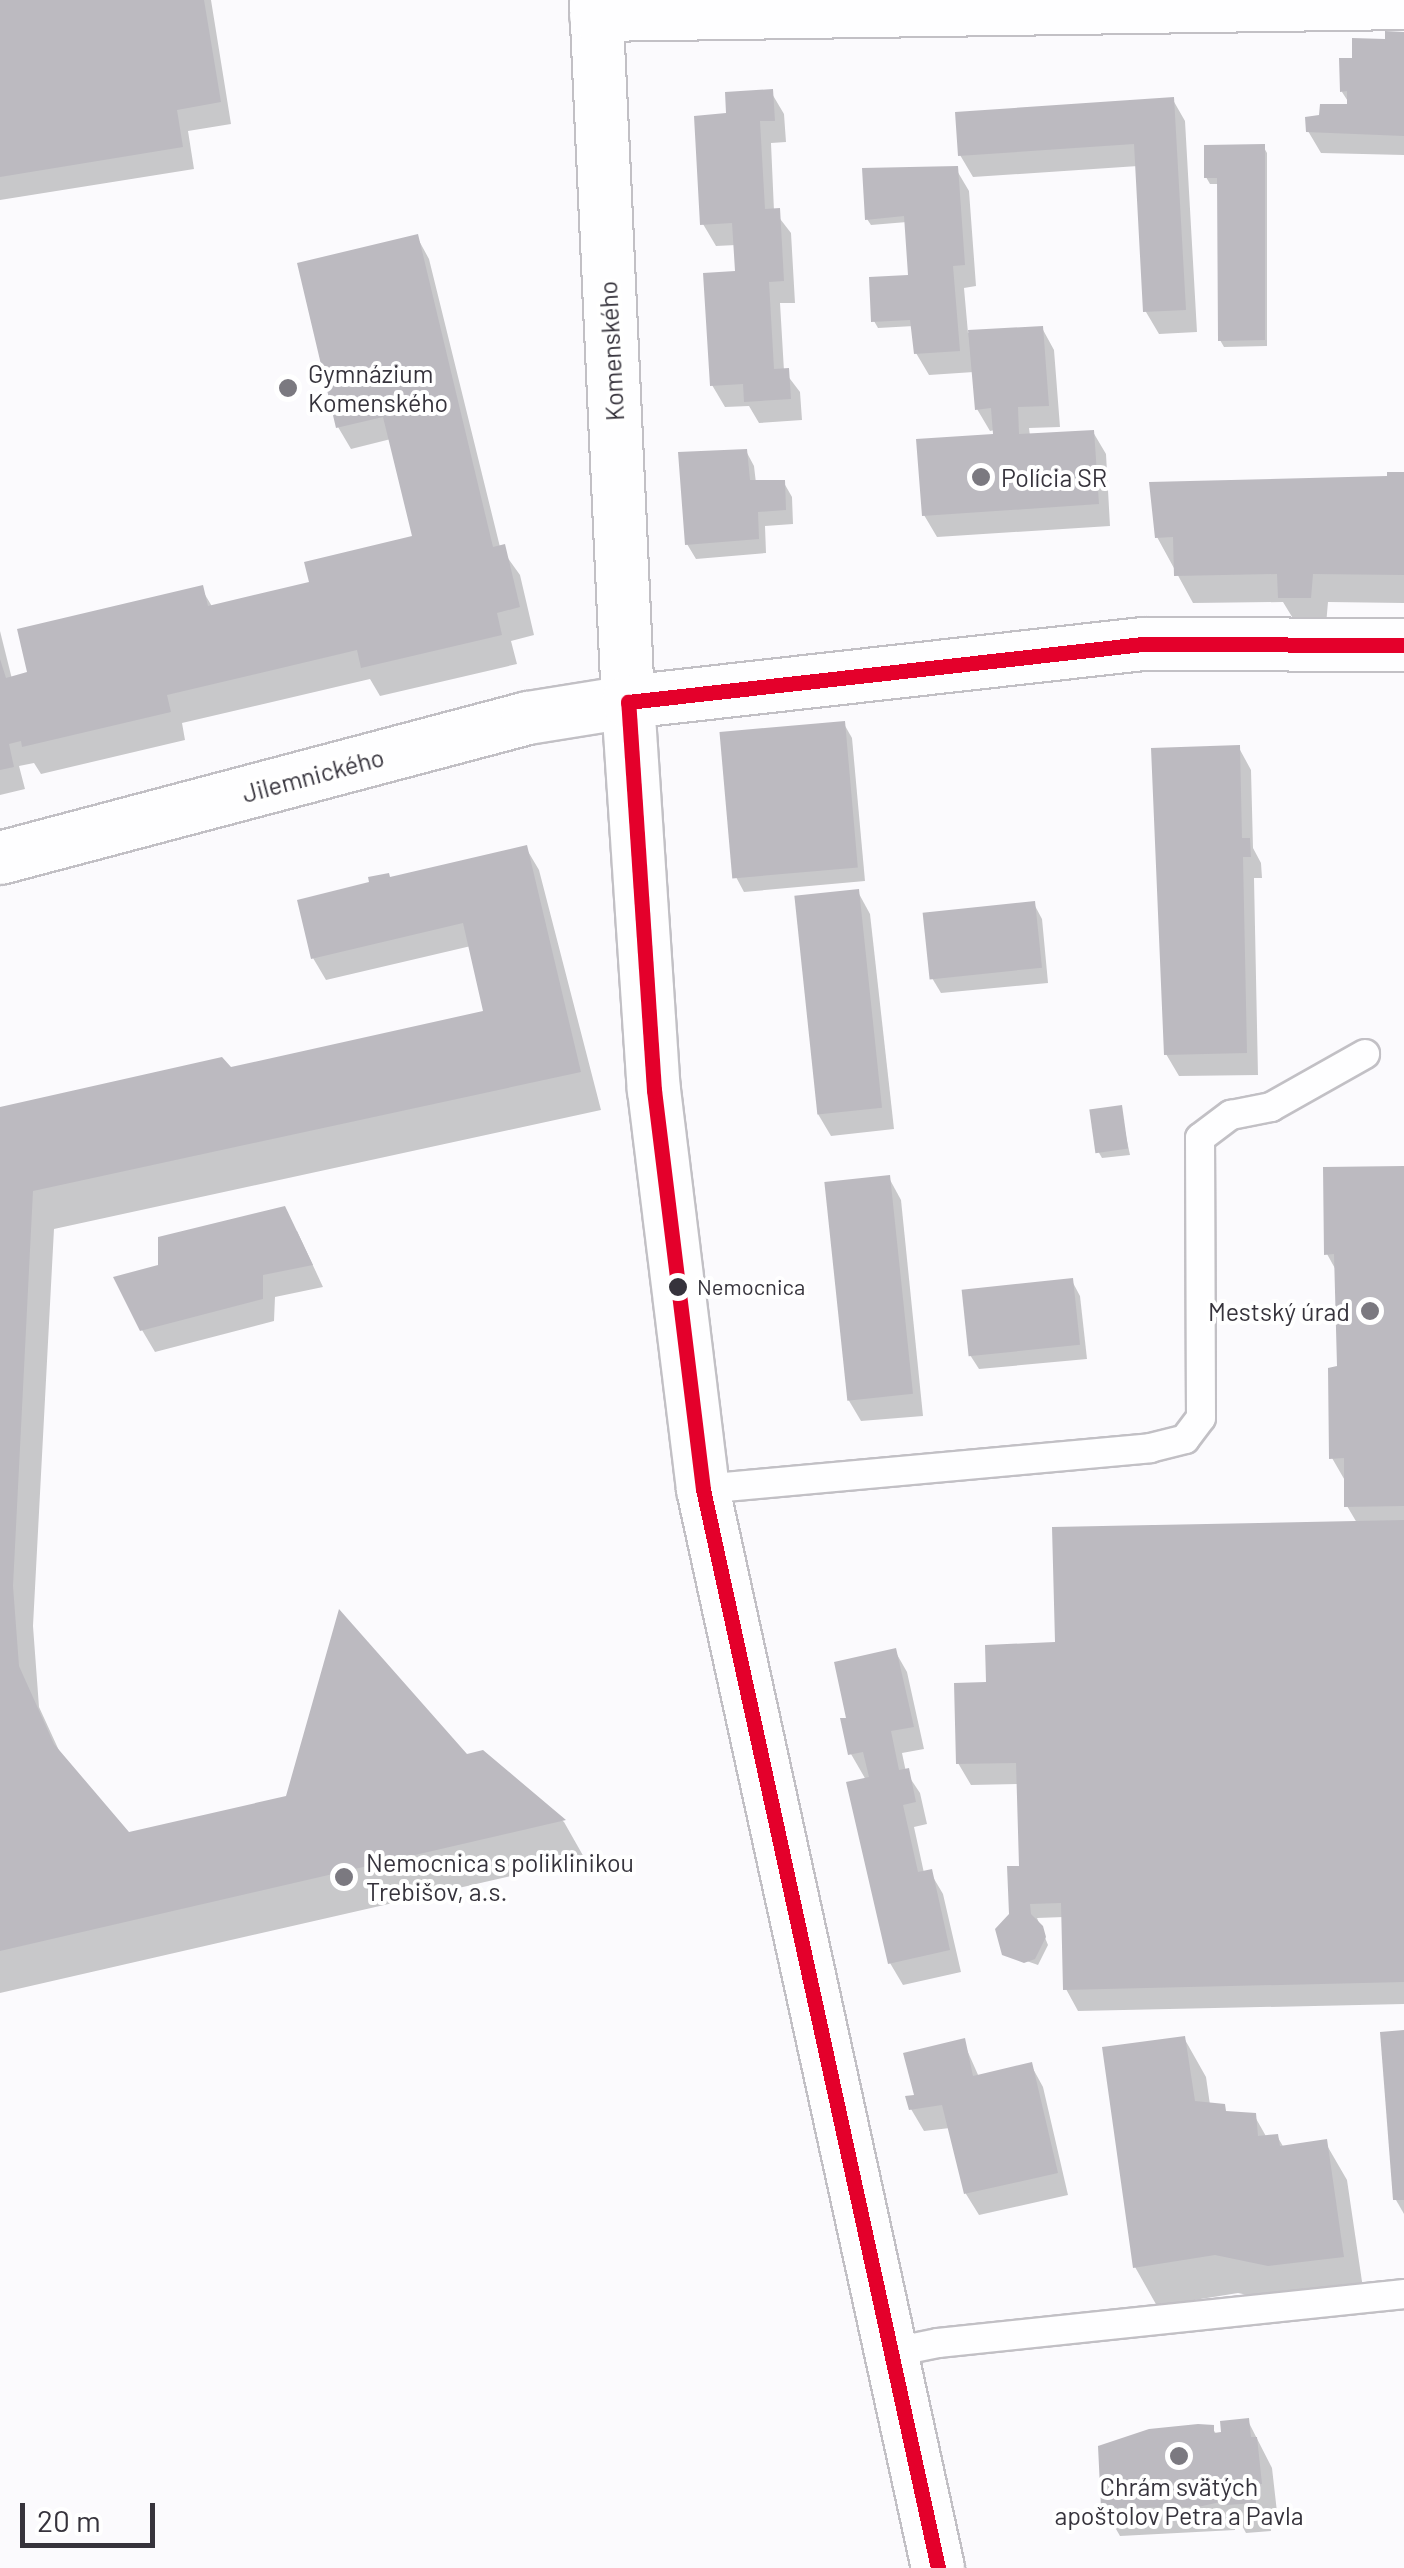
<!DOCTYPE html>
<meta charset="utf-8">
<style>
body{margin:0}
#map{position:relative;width:1404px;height:2568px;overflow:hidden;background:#fbfafd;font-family:Barlow,sans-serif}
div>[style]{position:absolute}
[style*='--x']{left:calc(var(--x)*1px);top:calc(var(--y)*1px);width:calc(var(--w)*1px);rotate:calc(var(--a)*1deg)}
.shadow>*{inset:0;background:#0003}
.building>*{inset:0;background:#bcbac0;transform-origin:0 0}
.roads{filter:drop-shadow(2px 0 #c2c0c5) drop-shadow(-2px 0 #c2c0c5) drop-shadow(0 2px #c2c0c5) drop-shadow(0 -2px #c2c0c5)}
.service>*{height:28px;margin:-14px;padding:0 14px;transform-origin:14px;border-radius:14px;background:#fefeff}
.minor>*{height:52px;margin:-26px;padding:0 26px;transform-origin:26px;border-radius:26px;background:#fefeff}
.bus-1>*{height:15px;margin:-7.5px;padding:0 7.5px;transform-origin:7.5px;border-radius:7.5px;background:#e4002b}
.dots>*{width:28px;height:28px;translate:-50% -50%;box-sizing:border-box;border:5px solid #fff;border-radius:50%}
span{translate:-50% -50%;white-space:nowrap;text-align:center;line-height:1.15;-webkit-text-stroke:8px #fff;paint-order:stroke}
.bus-label{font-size:22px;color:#36333c}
.left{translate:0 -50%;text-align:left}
.street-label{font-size:25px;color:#36333c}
.poi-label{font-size:25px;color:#36333c}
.right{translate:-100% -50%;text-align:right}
.scale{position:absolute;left:20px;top:2503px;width:135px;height:45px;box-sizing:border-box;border:5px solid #36333c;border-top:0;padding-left:12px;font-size:30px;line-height:35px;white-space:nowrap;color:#36333c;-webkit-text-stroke:8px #fff;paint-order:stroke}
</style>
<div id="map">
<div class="shadow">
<i style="clip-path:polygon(0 0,211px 0,231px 124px,188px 131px,194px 169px,0 200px)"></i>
<i style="clip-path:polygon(1404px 37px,1404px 155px,1321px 153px,1308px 131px,1351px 106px,1342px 92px,1354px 60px)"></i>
<i style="clip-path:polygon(771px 92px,784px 114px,786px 142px,771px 143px,774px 211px,791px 233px,795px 303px,780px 303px,784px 371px,800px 392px,802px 420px,759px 423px,749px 406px,725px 407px,712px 385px,738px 274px,736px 245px,716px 246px,703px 224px,728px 116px)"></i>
<i style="clip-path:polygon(1173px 100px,1185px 121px,1197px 332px,1159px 334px,1146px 312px,1138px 166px,973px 177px,960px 155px)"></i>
<i style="clip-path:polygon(1263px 146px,1267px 153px,1267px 346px,1224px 347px,1220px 340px,1220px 184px,1210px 184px,1206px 177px)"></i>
<i style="clip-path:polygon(956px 169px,969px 191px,976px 286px,964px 288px,968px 333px,1042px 328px,1054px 350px,1060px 427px,1029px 428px,1030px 436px,1093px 432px,1106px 454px,1110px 526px,937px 537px,924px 515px,995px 436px,995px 430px,990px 431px,977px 409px,974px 372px,929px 375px,916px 353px,914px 326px,878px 328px,874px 321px,911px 286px,907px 222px,871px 225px,867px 219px)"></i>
<i style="clip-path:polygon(417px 237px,429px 259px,500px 547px,520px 575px,534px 635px,511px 641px,517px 664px,380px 696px,370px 679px,182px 723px,185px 740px,41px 774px,34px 763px,19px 766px,25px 789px,0 795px,0 631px,12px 679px,30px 674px,201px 588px,213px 608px,312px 584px,415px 538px,391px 439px,351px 449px,338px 427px)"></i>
<i style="clip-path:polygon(746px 451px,754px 466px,756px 483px,784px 483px,792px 497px,793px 524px,765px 526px,766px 553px,696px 559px,687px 544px)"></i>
<i style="clip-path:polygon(1404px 475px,1404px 603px,1328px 602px,1326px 625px,1297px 625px,1283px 602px,1193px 603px,1157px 537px)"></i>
<i style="clip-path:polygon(844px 724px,852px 738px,865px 881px,744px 892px,736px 877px)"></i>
<i style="clip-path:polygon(1239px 748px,1251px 770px,1253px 848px,1261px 863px,1262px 878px,1254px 878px,1258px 1075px,1179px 1076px,1166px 1054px)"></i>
<i style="clip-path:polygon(526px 848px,539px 870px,601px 1110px,54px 1229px,33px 1626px,39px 1707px,62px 1757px,129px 1835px,482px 1753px,564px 1822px,585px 1859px,0 1993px,0 1109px,230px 1070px,486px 1013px,471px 946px,326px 980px,313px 958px,390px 880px)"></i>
<i style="clip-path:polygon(858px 892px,870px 914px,894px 1129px,831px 1136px,818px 1114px)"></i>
<i style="clip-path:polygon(1034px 904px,1042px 919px,1048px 983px,941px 993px,932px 978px)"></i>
<i style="clip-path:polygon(1120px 1108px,1130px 1155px,1102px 1158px,1098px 1151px)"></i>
<i style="clip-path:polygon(1404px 1169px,1404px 2004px,1078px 2011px,1066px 1989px,1064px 1917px,1037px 1918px,1048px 1945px,1038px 1965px,1004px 1953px,1022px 1868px,1019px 1784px,971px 1785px,958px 1763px,988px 1685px,1058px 1645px,1357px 1523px,1347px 1506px,1347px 1484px,1332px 1458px,1340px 1369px,1337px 1272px,1327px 1254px)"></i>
<i style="clip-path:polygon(889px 1178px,901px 1200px,923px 1416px,861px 1421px,848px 1399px)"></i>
<i style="clip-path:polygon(297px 1231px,323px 1287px,275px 1297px,274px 1321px,155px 1352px,142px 1330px)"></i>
<i style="clip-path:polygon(1072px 1281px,1080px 1296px,1087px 1359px,979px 1369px,970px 1355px)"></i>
<i style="clip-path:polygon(895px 1651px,907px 1672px,924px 1749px,902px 1753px,906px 1772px,920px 1793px,927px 1824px,914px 1827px,924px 1873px,930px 1872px,943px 1894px,961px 1972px,903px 1985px,890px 1963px,866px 1780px,851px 1754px,850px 1720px)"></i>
<i style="clip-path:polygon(1404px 2032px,1404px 2214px,1396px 2200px)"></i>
<i style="clip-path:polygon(1184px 2038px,1206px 2077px,1210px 2105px,1227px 2114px,1254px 2115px,1267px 2138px,1277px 2136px,1284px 2148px,1325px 2142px,1347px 2180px,1364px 2295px,1291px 2304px,1238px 2293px,1157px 2306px,1135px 2267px)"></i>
<i style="clip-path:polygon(963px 2041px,979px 2077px,1031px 2065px,1043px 2087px,1068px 2195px,979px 2215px,966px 2194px,950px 2128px,924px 2131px,911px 2109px)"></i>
<i style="clip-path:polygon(1248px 2421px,1272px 2468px,1277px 2512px,1269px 2512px,1271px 2531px,1246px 2533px,1240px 2522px,1235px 2523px,1235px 2530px,1120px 2536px,1104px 2508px,1212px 2428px,1217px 2435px)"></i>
</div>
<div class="building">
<i style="clip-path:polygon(0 0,204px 0,221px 102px,177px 110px,183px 147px,0 177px)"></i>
<i style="clip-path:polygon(1385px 31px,1404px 32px,1404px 136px,1306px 132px,1305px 117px,1319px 115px,1320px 104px,1347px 104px,1347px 91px,1340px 92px,1339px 58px,1352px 58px,1352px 38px,1385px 39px)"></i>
<i style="clip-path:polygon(773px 89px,775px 121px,760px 121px,765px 209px,780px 208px,784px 281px,769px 282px,774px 369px,789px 368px,791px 399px,744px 402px,743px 384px,710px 386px,703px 273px,735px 271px,732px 223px,700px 225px,694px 116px,726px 113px,725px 92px)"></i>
<i style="clip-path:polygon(1174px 97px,1186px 310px,1143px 312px,1134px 144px,958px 156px,955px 112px)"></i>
<i style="clip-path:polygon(1265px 144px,1265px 340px,1218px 341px,1217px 178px,1204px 178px,1204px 145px)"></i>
<i style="clip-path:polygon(958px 166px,965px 265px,953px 266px,960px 351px,914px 354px,910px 320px,871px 322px,869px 277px,908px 275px,904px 216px,865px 220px,862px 168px)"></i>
<i style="clip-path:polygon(418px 234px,493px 547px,505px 544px,520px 607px,497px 613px,502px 635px,361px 668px,357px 650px,167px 695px,171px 712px,22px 747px,21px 741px,9px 744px,14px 767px,0 770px,0 659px,6px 678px,27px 672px,17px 629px,203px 585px,208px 606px,309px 582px,304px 562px,412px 536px,383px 417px,336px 428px,297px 263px)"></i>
<i style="clip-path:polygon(1043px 326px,1049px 406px,1018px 407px,1019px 434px,1094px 430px,1099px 504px,922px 516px,916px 439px,993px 434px,991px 408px,975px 410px,968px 330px)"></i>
<i style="clip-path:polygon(747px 449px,750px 480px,785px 480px,786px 510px,758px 512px,759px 539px,685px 545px,678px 452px)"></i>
<i style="clip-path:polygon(1387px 472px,1404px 472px,1404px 575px,1313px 574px,1311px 598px,1278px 598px,1277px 574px,1174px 576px,1173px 537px,1155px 538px,1149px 482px,1387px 476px)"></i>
<i style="left:845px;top:721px;width:147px;height:126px;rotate:85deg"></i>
<i style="clip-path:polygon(1240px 745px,1242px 838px,1250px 838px,1251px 857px,1243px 857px,1247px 1053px,1164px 1055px,1151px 748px)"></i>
<i style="clip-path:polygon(527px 845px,581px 1072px,33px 1191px,13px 1586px,19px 1666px,54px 1744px,129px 1832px,286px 1796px,339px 1609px,467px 1754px,483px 1750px,566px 1820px,0 1951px,0 1107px,222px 1057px,231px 1067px,483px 1011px,463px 923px,311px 959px,297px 900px,369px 882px,368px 877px,389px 873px,390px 877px)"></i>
<i style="left:859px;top:889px;width:220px;height:65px;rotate:84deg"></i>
<i style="left:1035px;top:901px;width:67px;height:113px;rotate:84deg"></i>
<i style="left:1122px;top:1105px;width:44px;height:33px;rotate:82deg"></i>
<i style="clip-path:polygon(1404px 1166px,1404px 1506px,1344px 1507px,1344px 1458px,1329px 1459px,1328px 1368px,1337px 1366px,1334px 1254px,1324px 1255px,1323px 1167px)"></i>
<i style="left:890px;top:1175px;width:220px;height:66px;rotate:84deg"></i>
<i style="clip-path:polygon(285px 1206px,313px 1265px,263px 1275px,263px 1299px,140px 1331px,113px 1277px,158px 1265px,158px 1237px)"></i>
<i style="left:1073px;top:1278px;width:67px;height:112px;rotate:84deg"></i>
<i style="clip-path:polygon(1404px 1520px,1404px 1982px,1063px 1990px,1061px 1903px,1030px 1904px,1031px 1914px,1043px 1926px,1046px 1937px,1035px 1959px,1024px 1963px,1002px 1955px,995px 1929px,1009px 1914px,1007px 1866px,1019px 1866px,1016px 1763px,956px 1764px,954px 1683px,986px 1682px,985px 1645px,1055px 1642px,1052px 1527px)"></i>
<i style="clip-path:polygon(896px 1648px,914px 1727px,891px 1731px,899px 1770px,909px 1768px,916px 1802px,903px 1805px,918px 1872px,932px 1869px,950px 1950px,888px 1964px,846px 1782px,869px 1777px,863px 1752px,848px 1755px,840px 1718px,846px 1718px,834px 1662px)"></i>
<i style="clip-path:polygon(1404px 2030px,1404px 2200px,1393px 2200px,1380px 2032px)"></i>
<i style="clip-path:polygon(1185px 2036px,1195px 2101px,1225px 2104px,1226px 2111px,1256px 2113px,1258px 2136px,1278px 2134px,1280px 2146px,1327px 2139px,1344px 2257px,1268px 2266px,1215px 2255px,1133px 2268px,1102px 2047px)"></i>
<i style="clip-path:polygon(965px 2038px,973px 2076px,1032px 2062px,1058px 2173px,964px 2194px,942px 2105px,909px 2110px,905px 2096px,914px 2095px,903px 2053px)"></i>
<i style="clip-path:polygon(1249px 2418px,1251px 2437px,1257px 2437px,1262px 2484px,1254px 2484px,1256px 2503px,1227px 2505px,1227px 2493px,1220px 2495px,1220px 2502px,1198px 2507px,1101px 2508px,1098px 2446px,1149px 2429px,1198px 2424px,1214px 2425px,1214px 2433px,1221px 2432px,1220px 2421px)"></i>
</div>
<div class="roads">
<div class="service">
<i style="--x:703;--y:1489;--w:449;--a:-5.2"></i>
<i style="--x:1150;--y:1448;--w:36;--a:-14"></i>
<i style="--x:1185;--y:1439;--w:26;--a:-53"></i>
<i style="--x:1201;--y:1418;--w:280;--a:-90.2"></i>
<i style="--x:1200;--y:1138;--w:39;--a:-37"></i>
<i style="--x:1231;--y:1115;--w:41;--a:-11.3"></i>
<i style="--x:1271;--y:1107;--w:108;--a:-29.4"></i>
<i style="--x:889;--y:2353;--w:50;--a:-11.5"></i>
<i style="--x:938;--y:2343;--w:469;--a:-6"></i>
</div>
<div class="minor">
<i style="--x:596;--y:0;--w:703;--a:87.39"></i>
<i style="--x:628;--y:702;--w:389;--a:86.2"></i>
<i style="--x:654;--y:1090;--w:402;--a:83"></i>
<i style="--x:703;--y:1489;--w:1104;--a:77.71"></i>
<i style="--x:596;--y:15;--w:808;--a:-0.85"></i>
<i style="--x:0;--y:858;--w:546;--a:-14.85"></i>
<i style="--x:528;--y:718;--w:101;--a:-9.1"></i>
<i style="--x:628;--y:702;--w:518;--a:-6.43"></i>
<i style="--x:1143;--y:644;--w:261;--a:0.2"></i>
</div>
</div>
<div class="bus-1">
<i style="--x:938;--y:2568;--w:1104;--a:-102.29"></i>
<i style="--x:703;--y:1489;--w:402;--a:-97"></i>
<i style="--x:654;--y:1090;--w:389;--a:-93.8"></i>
<i style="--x:628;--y:702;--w:518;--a:-6.43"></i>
<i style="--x:1143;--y:644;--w:261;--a:0.2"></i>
</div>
<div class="dots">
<i style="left:288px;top:388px;background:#7b7980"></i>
<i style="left:981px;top:477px;background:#7b7980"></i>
<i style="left:678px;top:1287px;background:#36333c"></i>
<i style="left:1370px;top:1311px;background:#7b7980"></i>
<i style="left:344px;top:1877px;background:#7b7980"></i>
<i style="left:1179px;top:2456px;background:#7b7980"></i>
</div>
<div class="bus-label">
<span class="left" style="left:697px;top:1287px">Nemocnica</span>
</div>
<div class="street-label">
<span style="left:611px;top:351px;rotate:-93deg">Komenského</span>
<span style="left:313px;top:775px;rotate:-15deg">Jilemnického</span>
</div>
<div class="poi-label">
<span class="left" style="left:308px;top:388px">Gymnázium<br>Komenského</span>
<span class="left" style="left:1001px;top:477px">Polícia SR</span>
<span class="right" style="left:1350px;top:1311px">Mestský úrad</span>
<span class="left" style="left:366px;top:1877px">Nemocnica s poliklinikou<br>Trebišov, a.s.</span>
<span style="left:1179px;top:2501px">Chrám svätých<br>apoštolov Petra a Pavla</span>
</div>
<div class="scale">20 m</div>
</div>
